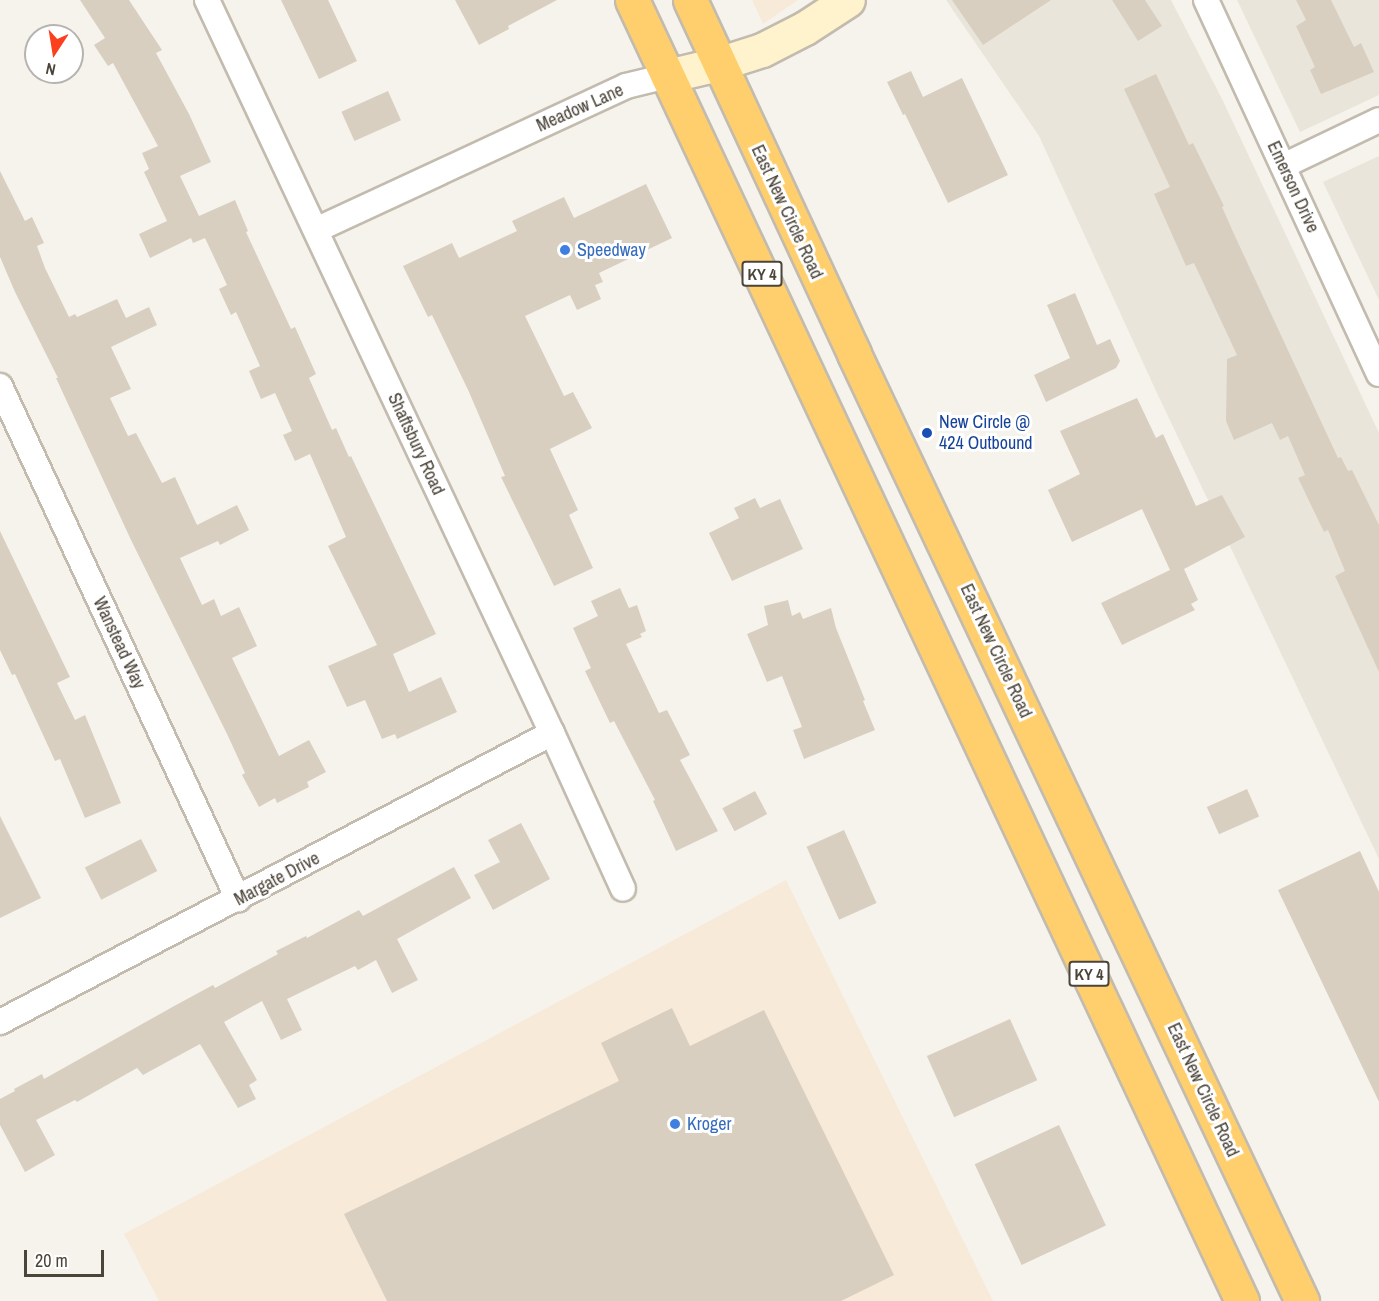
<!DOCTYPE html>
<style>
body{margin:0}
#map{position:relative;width:1379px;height:1301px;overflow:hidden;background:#f6f3ec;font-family:"Archivo Narrow",sans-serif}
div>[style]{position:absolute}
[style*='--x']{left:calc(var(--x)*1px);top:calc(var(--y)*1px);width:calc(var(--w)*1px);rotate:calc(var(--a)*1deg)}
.residential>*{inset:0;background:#eae5da}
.commercial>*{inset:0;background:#f7ead8}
.building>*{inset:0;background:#d8cfc1;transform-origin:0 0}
.roads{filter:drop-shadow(2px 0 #c2bbae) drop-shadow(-2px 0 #c2bbae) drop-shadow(0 2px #c2bbae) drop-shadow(0 -2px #c2bbae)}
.street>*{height:24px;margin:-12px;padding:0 12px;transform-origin:12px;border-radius:12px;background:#fff}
.secondary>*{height:33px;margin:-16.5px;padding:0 16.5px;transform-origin:16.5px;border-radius:16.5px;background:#fff3cd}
.highway>*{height:33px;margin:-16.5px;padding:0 16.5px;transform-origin:16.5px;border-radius:16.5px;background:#ffcf6e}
.dots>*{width:16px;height:16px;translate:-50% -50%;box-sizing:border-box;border:3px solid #fff;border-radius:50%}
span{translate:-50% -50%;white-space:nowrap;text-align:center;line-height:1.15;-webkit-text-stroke:6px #fff;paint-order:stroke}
.shield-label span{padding:2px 4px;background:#fff;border:2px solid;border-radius:4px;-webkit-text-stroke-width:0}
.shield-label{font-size:16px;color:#4b4439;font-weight:700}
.street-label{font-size:18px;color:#4b4439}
.shop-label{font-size:18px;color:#366cbe}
.left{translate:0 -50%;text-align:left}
.transit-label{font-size:18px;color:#164399}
.north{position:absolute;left:24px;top:24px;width:60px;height:60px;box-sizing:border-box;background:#fff;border:2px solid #b7b4b0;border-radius:50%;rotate:192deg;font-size:16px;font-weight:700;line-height:24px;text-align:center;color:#4b4439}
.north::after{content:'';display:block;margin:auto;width:21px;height:27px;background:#fc3f1d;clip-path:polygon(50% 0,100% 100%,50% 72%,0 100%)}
.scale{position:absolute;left:24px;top:1250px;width:80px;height:27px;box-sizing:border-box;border:3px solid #4b4439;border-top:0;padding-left:8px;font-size:18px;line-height:21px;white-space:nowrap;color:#4b4439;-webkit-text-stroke:4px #fff;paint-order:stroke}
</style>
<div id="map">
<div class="residential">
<i style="clip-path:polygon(946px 0,1171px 0,1223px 101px,1379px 433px,1379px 859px,1156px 391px,1039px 136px)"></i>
<i style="clip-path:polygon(1237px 0,1379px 0,1379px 95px,1300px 132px)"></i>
<i style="clip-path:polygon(1379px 156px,1379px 300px,1323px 182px)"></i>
</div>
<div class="commercial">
<i style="clip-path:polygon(752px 0,798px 0,763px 24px)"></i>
<i style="clip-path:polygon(786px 880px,993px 1301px,159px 1301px,124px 1234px)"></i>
</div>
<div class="building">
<i style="clip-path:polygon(80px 0,129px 0,162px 50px,156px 53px,189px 114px,211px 162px,180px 176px,199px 216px,235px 200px,248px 231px,246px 232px,291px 329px,295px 327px,316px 374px,309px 378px,332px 430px,336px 428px,349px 457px,351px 456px,436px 634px,393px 654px,409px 692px,441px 677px,457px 712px,397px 739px,395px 734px,382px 739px,365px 700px,347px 707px,328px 666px,377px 645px,328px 546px,346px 537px,310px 454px,295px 461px,283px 435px,292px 431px,275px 393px,261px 399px,249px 371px,260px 366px,236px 312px,231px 315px,219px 289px,227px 285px,205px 238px,193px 243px,191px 238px,150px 258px,139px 234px,167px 221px,144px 172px,149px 169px,142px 153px,158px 146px,113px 63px,108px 66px,94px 45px,105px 38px)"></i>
<i style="clip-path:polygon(281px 0,328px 0,357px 61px,319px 79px)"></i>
<i style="clip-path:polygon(455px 0,557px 0,508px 26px,509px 29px,479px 45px)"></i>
<i style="clip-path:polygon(952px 0,1051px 0,983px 45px)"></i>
<i style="clip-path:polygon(1112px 0,1145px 0,1162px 26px,1138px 41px)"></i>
<i style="clip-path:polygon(1296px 0,1331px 0,1354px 47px,1361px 43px,1374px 72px,1321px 94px,1310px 70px,1315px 67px,1296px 26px,1306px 20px)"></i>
<i style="clip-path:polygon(911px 71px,923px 97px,962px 78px,1008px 175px,948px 203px,905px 114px,903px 115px,887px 82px)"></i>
<i style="clip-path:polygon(1156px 74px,1189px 145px,1193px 143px,1195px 147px,1224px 206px,1222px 207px,1234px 234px,1338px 458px,1341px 457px,1348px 471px,1352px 470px,1379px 525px,1379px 672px,1335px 576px,1345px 571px,1328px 530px,1324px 532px,1298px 478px,1305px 475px,1288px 436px,1280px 440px,1272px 423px,1234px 440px,1226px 421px,1227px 359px,1237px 355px,1194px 263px,1186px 266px,1154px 194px,1170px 187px,1124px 89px)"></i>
<i style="left:388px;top:91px;width:32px;height:51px;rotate:66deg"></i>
<i style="clip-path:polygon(0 171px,25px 221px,32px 217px,44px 243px,37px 246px,45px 268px,69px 317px,75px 314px,77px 317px,117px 299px,126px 318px,149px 307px,157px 325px,111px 347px,131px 389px,110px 398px,128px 436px,136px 433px,162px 483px,175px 477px,197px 525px,237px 505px,249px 530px,220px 545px,218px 541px,180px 558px,202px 605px,214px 599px,221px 616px,239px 607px,257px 646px,232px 658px,279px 756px,309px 740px,326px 772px,307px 782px,309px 787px,277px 803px,275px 798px,259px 807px,242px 775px,245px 773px,228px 736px,131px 540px,56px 378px,58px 378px,15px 292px,0 257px)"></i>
<i style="clip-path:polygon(646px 184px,672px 238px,599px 273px,603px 282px,595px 285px,601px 299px,577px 310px,570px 295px,525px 316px,564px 396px,573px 392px,592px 428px,550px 449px,578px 510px,569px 515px,593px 568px,554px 586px,501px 477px,505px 476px,469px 392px,432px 315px,428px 317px,403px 266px,452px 243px,459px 258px,517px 231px,512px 221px,564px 197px,574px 218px)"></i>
<i style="clip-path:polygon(1075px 293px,1097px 345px,1110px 339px,1120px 361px,1116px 368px,1046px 402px,1034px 375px,1070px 358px,1047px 305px)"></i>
<i style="clip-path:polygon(1137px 398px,1156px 438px,1163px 434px,1196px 506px,1222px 495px,1245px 537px,1184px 569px,1198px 600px,1191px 604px,1195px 610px,1122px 645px,1101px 603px,1170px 570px,1142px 509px,1072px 542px,1048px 490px,1080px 474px,1060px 431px)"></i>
<i style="clip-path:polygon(755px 498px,760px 508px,780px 499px,803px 549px,732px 581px,709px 533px,739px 518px,734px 508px)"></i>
<i style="clip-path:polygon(0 531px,70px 677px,57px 683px,75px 720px,85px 715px,121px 803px,85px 818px,60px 759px,55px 761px,15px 674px,12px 675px,0 650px)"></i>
<i style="clip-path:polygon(620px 588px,629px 608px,637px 605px,646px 631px,640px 634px,642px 637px,626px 644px,659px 713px,667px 710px,690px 755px,680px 760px,718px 831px,676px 851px,653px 801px,655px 800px,614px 721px,610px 723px,585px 671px,591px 668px,573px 628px,598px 616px,591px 601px)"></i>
<i style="clip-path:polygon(788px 600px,792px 616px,800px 612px,803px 619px,831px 608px,836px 628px,865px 700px,863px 701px,875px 730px,804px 759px,793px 730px,802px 727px,782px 676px,767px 682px,747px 634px,768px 625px,764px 606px)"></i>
<i style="left:1247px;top:789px;width:30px;height:44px;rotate:66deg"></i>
<i style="left:755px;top:791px;width:26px;height:37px;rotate:62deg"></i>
<i style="clip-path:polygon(0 816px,41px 898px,0 918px)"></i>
<i style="clip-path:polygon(521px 823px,550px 879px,493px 910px,474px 875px,500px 862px,488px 840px)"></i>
<i style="left:844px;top:830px;width:80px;height:41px;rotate:66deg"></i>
<i style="left:141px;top:839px;width:36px;height:63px;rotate:63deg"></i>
<i style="clip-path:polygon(1360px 851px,1379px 892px,1379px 1102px,1278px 890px)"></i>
<i style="clip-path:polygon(454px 867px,471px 898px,397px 939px,418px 980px,392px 993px,376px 960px,358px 970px,355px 966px,287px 999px,302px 1030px,281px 1040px,262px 1001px,224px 1022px,257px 1080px,249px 1085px,256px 1099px,238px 1108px,200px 1044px,143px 1075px,137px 1068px,77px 1102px,75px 1100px,36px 1120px,55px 1155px,25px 1172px,0 1125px,0 1099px,15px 1091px,14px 1089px,42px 1074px,44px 1079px,176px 1005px,213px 985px,215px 988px,278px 954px,276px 951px,306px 936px,307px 938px,359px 910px,363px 916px)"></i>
<i style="clip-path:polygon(672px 1008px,690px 1046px,764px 1010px,894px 1275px,841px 1301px,387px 1301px,344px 1214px,619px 1081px,601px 1043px)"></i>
<i style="left:1010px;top:1019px;width:67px;height:91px;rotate:66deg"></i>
<i style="left:1059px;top:1125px;width:111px;height:93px;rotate:65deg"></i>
</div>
<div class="roads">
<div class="street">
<i style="--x:207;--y:0;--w:810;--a:64.8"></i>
<i style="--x:552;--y:733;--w:171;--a:65.5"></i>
<i style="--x:1206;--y:0;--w:412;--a:65.2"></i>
<i style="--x:1283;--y:166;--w:106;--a:-25.6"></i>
<i style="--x:316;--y:230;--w:342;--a:-24.9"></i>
<i style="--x:626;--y:86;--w:42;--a:-13.7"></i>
<i style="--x:0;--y:386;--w:566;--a:65.11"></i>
<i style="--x:0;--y:1022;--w:623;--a:-27.63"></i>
</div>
<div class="secondary">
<i style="--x:667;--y:76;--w:52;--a:-13.2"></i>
<i style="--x:718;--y:64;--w:46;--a:-17.7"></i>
<i style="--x:762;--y:50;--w:48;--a:-27.1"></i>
<i style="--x:805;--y:28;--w:51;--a:-33.1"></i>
</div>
<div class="highway">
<i style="--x:632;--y:0;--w:1437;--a:64.88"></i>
<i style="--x:690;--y:0;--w:390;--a:65.1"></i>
<i style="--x:854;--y:354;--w:1048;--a:64.68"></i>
</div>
</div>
<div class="dots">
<i style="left:565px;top:250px;background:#3f7fe0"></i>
<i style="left:927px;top:433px;background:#1a4fb4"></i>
<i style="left:675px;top:1124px;background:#3f7fe0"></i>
</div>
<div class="shield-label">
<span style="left:762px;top:274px">KY 4</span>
<span style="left:1089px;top:974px">KY 4</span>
</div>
<div class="street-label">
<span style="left:580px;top:108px;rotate:-24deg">Meadow Lane</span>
<span style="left:1293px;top:187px;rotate:65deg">Emerson Drive</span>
<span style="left:787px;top:212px;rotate:65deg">East New Circle Road</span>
<span style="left:416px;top:444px;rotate:65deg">Shaftsbury Road</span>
<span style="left:119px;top:643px;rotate:65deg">Wanstead Way</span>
<span style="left:996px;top:651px;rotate:65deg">East New Circle Road</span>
<span style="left:277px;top:879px;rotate:-28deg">Margate Drive</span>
<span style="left:1203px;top:1090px;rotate:65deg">East New Circle Road</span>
</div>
<div class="shop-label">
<span class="left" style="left:577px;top:250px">Speedway</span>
<span class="left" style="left:687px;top:1124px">Kroger</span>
</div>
<div class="transit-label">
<span class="left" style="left:939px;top:433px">New Circle @<br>424 Outbound</span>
</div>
<div class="north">N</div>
<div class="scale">20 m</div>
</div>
